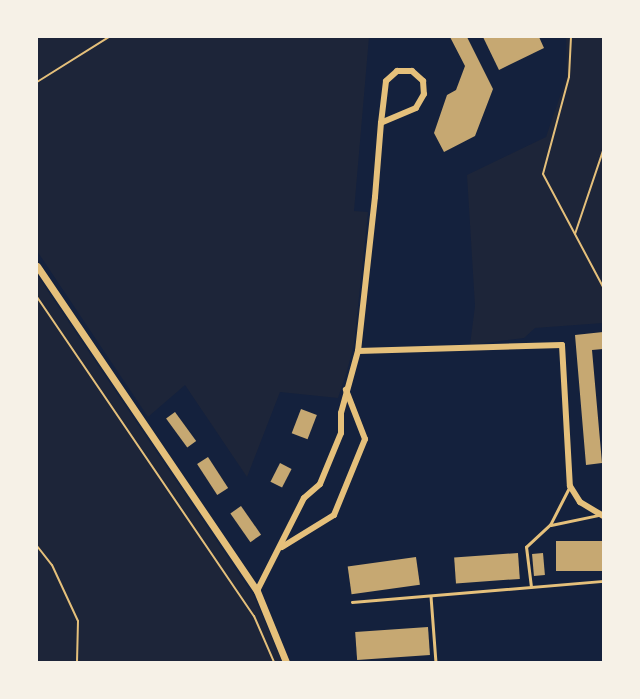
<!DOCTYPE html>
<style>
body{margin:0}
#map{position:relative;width:640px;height:699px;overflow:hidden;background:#14213d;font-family:Raleway,sans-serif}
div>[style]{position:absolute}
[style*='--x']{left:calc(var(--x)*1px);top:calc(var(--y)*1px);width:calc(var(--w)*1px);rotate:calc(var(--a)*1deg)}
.green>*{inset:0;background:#1d2539}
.building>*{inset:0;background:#c6a872;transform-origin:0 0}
.path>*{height:2px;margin:-1px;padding:0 1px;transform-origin:1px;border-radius:1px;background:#e5c07b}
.service>*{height:2.5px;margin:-1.25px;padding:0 1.25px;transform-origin:1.25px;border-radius:1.25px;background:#e5c07b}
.minor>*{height:6px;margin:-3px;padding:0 3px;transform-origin:3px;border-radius:3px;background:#e5c07b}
.tertiary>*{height:7px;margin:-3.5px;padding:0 3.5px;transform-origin:3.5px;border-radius:3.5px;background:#e5c07b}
span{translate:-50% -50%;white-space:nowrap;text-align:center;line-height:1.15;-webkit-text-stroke:5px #f6f1e7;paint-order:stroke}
.frame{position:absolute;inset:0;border:38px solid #f6f1e7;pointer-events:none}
</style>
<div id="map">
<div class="green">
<i style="clip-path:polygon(37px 37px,369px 37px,354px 211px,368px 212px,354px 344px,347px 371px,338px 398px,280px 392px,247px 477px,185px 385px,148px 417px,37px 251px)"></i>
<i style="clip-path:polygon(566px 37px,603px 37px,603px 323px,535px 328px,524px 338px,470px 345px,475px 306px,467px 175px,546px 137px,567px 76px)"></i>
<i style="clip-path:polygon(37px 275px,254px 596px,282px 662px,37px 662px)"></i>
</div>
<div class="building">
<i style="clip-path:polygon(450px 37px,467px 37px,493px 89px,475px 136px,444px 152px,434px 133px,447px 95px,456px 90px,465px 66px)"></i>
<i style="clip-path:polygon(483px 37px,539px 37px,544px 48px,499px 70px)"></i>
<i style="clip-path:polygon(603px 332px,603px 349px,592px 350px,602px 463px,586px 465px,575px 335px)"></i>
<i style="left:301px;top:409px;width:17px;height:26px;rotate:21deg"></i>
<i style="left:175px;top:412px;width:36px;height:11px;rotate:54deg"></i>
<i style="left:208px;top:457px;width:37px;height:13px;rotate:57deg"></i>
<i style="left:280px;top:463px;width:13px;height:21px;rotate:27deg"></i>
<i style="left:241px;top:506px;width:35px;height:13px;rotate:55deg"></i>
<i style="left:603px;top:541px;width:30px;height:47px;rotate:90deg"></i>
<i style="left:518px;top:553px;width:26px;height:64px;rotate:86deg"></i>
<i style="left:543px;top:553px;width:22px;height:11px;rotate:85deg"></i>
<i style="left:416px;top:557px;width:28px;height:69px;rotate:82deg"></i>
<i style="left:428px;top:627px;width:28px;height:73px;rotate:86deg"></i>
</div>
<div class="path">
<i style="--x:571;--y:37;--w:40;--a:92.9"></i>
<i style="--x:569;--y:77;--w:100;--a:105"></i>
<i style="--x:543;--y:174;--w:128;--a:62"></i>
<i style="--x:37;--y:82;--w:85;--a:-32"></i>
<i style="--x:575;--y:234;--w:88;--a:-71.4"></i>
<i style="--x:37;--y:297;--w:386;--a:55.8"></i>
<i style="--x:254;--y:616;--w:50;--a:66.5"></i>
<i style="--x:37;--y:546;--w:24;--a:52"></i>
<i style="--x:52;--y:565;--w:62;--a:65.1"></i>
<i style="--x:78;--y:621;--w:41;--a:91.4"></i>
</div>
<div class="service">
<i style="--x:551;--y:525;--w:49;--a:-11.8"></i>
<i style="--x:531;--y:587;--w:40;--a:-97.1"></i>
<i style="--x:526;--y:547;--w:33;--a:-43"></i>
<i style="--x:550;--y:525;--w:44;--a:-62.9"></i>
<i style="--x:431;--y:596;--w:66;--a:85.7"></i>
<i style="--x:352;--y:602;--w:252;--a:-4.8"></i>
</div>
<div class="minor">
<i style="--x:358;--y:351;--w:155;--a:-83.7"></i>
<i style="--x:375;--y:197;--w:74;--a:-85.4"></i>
<i style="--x:381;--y:123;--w:42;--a:-83.2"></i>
<i style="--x:386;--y:81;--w:15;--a:-42"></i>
<i style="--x:397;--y:71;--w:15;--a:0"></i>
<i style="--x:412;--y:71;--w:15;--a:42"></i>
<i style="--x:423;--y:81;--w:13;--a:86"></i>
<i style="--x:424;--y:94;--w:16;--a:120"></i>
<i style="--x:416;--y:108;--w:38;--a:157"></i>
<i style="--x:282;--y:547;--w:61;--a:-31.6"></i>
<i style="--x:334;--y:515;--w:82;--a:-67.8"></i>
<i style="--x:365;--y:439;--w:53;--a:-111.2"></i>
<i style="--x:257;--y:591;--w:104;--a:-63.2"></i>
<i style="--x:304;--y:498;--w:21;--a:-41"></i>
<i style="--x:320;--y:484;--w:55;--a:-67.6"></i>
<i style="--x:341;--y:433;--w:20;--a:-90"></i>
<i style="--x:341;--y:413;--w:64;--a:-74.7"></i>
<i style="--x:358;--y:351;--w:204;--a:-1.7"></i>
<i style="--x:562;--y:345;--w:141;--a:86.8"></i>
<i style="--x:570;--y:486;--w:19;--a:58"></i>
<i style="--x:580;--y:502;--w:27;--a:31"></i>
</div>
<div class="tertiary">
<i style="--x:37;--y:266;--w:392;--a:55.9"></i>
<i style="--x:257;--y:591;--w:77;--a:67.8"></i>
</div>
<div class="frame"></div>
</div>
